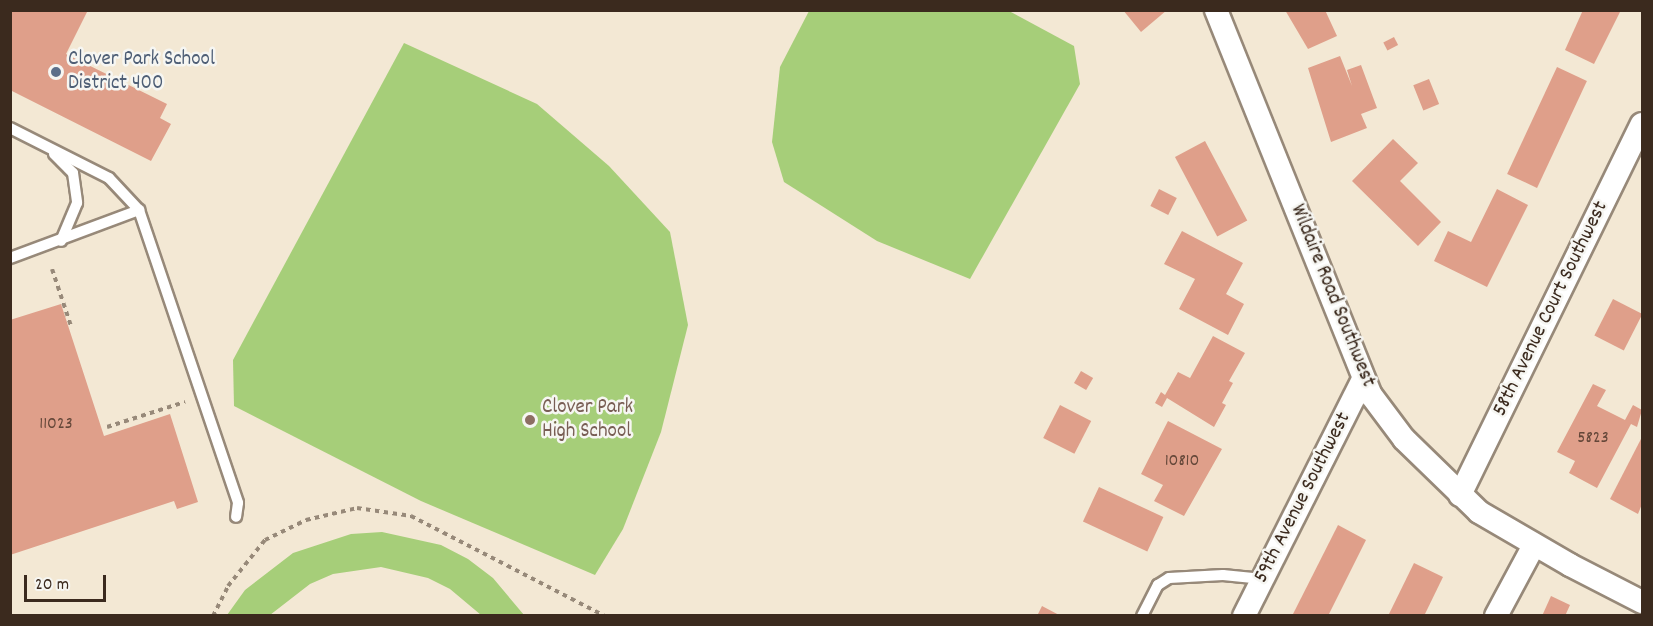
<!DOCTYPE html>
<style>
body{margin:0}
#map{position:relative;width:1653px;height:626px;overflow:hidden;background:#f3e8d4;font-family:Dekko,sans-serif}
div>[style]{position:absolute}
[style*='--x']{left:calc(var(--x)*1px);top:calc(var(--y)*1px);width:calc(var(--w)*1px);rotate:calc(var(--a)*1deg)}
.green>*{inset:0;background:#a6ce79}
.building>*{inset:0;background:#df9f8a;transform-origin:0 0}
.path>*{height:4px;margin-top:-2px;transform-origin:0;background:repeating-linear-gradient(90deg,#978979 0 4.5px,transparent 0 9px)}
.roads{filter:drop-shadow(2px 0 #978979) drop-shadow(-2px 0 #978979) drop-shadow(0 2px #978979) drop-shadow(0 -2px #978979)}
.lane>*{height:10px;margin:-5px;padding:0 5px;transform-origin:5px;border-radius:5px;background:#fff}
.street>*{height:22px;margin:-11px;padding:0 11px;transform-origin:11px;border-radius:11px;background:#fff}
.dots>*{width:16px;height:16px;translate:-50% -50%;box-sizing:border-box;border:3px solid #f6f6f2;border-radius:50%}
span{translate:-50% -50%;white-space:nowrap;text-align:center;line-height:1.15;-webkit-text-stroke:5px #f6f6f2;paint-order:stroke}
.number-label{font-size:18px;color:#644739}
.number-label span{-webkit-text-stroke-width:0}
.service-label{font-size:21px;color:#4e5e75}
.left{translate:0 -50%;text-align:left}
.street-label{font-size:21px;color:#3b2a1e}
.education-label{font-size:21px;color:#785e54}
.frame{position:absolute;inset:0;border:12px solid #3b2a1e;pointer-events:none}
.scale{position:absolute;left:24px;top:575px;width:82px;height:27px;box-sizing:border-box;border:3px solid #3b2a1e;border-top:0;padding-left:8px;font-size:18px;line-height:21px;white-space:nowrap;color:#3b2a1e;-webkit-text-stroke:4px #f6f6f2;paint-order:stroke}
</style>
<div id="map">
<div class="green">
<i style="clip-path:polygon(809px 11px,1009px 11px,1074px 46px,1080px 84px,970px 279px,877px 241px,784px 182px,772px 142px,780px 67px)"></i>
<i style="clip-path:polygon(404px 43px,537px 104px,609px 166px,670px 232px,688px 325px,661px 432px,623px 529px,595px 575px,421px 501px,234px 406px,233px 360px)"></i>
<i style="clip-path:polygon(382px 532px,441px 545px,468px 559px,493px 578px,524px 615px,481px 615px,450px 589px,428px 578px,381px 567px,333px 574px,310px 584px,270px 615px,227px 615px,245px 590px,293px 553px,351px 534px)"></i>
</div>
<div class="building">
<i style="clip-path:polygon(10px 10px,88px 10px,66px 54px,167px 104px,160px 118px,171px 124px,151px 161px,10px 90px)"></i>
<i style="clip-path:polygon(1123px 10px,1167px 10px,1141px 32px)"></i>
<i style="clip-path:polygon(1285px 10px,1325px 10px,1337px 36px,1308px 49px)"></i>
<i style="clip-path:polygon(1583px 10px,1621px 10px,1594px 64px,1565px 50px)"></i>
<i style="left:1394px;top:37px;width:9px;height:12px;rotate:63deg"></i>
<i style="clip-path:polygon(1340px 56px,1352px 86px,1347px 70px,1361px 65px,1377px 108px,1361px 114px,1367px 128px,1331px 142px,1308px 68px)"></i>
<i style="left:1557px;top:67px;width:33px;height:118px;rotate:25deg"></i>
<i style="left:1429px;top:79px;width:27px;height:17px;rotate:68deg"></i>
<i style="clip-path:polygon(1393px 139px,1418px 163px,1400px 181px,1441px 222px,1418px 246px,1352px 181px)"></i>
<i style="left:1205px;top:141px;width:90px;height:34px;rotate:62deg"></i>
<i style="left:1159px;top:189px;width:20px;height:19px;rotate:27deg"></i>
<i style="clip-path:polygon(1497px 189px,1528px 205px,1487px 287px,1434px 261px,1448px 231px,1471px 242px)"></i>
<i style="clip-path:polygon(1182px 231px,1243px 263px,1226px 294px,1244px 304px,1228px 335px,1179px 309px,1195px 279px,1164px 264px)"></i>
<i style="left:1613px;top:299px;width:33px;height:41px;rotate:27deg"></i>
<i style="clip-path:polygon(61px 304px,104px 436px,170px 414px,198px 502px,177px 509px,174px 501px,10px 555px,10px 320px)"></i>
<i style="clip-path:polygon(1213px 336px,1245px 353px,1229px 381px,1233px 383px,1222px 403px,1226px 405px,1214px 427px,1167px 398px,1162px 407px,1155px 403px,1161px 392px,1165px 395px,1178px 372px,1190px 378px)"></i>
<i style="left:1081px;top:371px;width:14px;height:14px;rotate:30deg"></i>
<i style="clip-path:polygon(1593px 384px,1606px 390px,1597px 406px,1625px 420px,1633px 405px,1642px 410px,1637px 427px,1631px 424px,1597px 488px,1569px 473px,1575px 461px,1557px 452px)"></i>
<i style="left:1060px;top:405px;width:35px;height:37px;rotate:27deg"></i>
<i style="clip-path:polygon(1168px 421px,1222px 449px,1184px 516px,1154px 501px,1163px 485px,1141px 474px)"></i>
<i style="clip-path:polygon(1642px 437px,1642px 504px,1638px 514px,1610px 499px)"></i>
<i style="left:1099px;top:487px;width:71px;height:38px;rotate:25deg"></i>
<i style="clip-path:polygon(1338px 525px,1366px 540px,1328px 616px,1292px 616px)"></i>
<i style="clip-path:polygon(1414px 563px,1443px 577px,1424px 616px,1388px 616px)"></i>
<i style="clip-path:polygon(1551px 596px,1570px 605px,1565px 616px,1542px 616px)"></i>
<i style="clip-path:polygon(1042px 606px,1061px 616px,1037px 616px)"></i>
</div>
<div class="path">
<i style="--x:52;--y:269;--w:60;--a:71.6"></i>
<i style="--x:107;--y:427;--w:82;--a:-17.8"></i>
<i style="--x:213;--y:616;--w:34;--a:-63"></i>
<i style="--x:228;--y:586;--w:59;--a:-51.2"></i>
<i style="--x:265;--y:540;--w:46;--a:-26"></i>
<i style="--x:306;--y:520;--w:52;--a:-13.2"></i>
<i style="--x:357;--y:508;--w:55;--a:8.4"></i>
<i style="--x:411;--y:516;--w:218;--a:27.3"></i>
</div>
<div class="roads">
<div class="lane">
<i style="--x:10;--y:128;--w:111;--a:26.8"></i>
<i style="--x:109;--y:178;--w:44;--a:46.8"></i>
<i style="--x:139;--y:210;--w:309;--a:71.3"></i>
<i style="--x:238;--y:503;--w:14;--a:98"></i>
<i style="--x:54;--y:154;--w:27;--a:45"></i>
<i style="--x:73;--y:173;--w:30;--a:82"></i>
<i style="--x:77;--y:203;--w:41;--a:112.8"></i>
<i style="--x:10;--y:258;--w:138;--a:-20.4"></i>
<i style="--x:1142;--y:616;--w:35;--a:-63"></i>
<i style="--x:1158;--y:585;--w:13;--a:-32"></i>
<i style="--x:1169;--y:578;--w:54;--a:-3.2"></i>
<i style="--x:1223;--y:575;--w:40;--a:5.7"></i>
</div>
<div class="street">
<i style="--x:1216;--y:10;--w:415;--a:68.1"></i>
<i style="--x:1371;--y:395;--w:55;--a:53.1"></i>
<i style="--x:1404;--y:439;--w:105;--a:44.2"></i>
<i style="--x:1479;--y:512;--w:105;--a:30.2"></i>
<i style="--x:1570;--y:565;--w:81;--a:27.2"></i>
<i style="--x:1460;--y:495;--w:413;--a:-63.9"></i>
<i style="--x:1244;--y:616;--w:263;--a:-63.3"></i>
<i style="--x:1496;--y:616;--w:81;--a:-61.8"></i>
</div>
</div>
<div class="dots">
<i style="left:56px;top:72px;background:#5c6f8a"></i>
<i style="left:530px;top:420px;background:#8d6e63"></i>
</div>
<div class="number-label">
<span style="left:56px;top:425px">11023</span>
<span style="left:1593px;top:439px">5823</span>
<span style="left:1182px;top:462px">10810</span>
</div>
<div class="service-label">
<span class="left" style="left:68px;top:72px">Clover Park School<br>District 400</span>
</div>
<div class="street-label">
<span style="left:1332px;top:296px;rotate:68deg">Wildaire Road Southwest</span>
<span style="left:1551px;top:309px;rotate:-64deg">58th Avenue Court Southwest</span>
<span style="left:1303px;top:498px;rotate:-63deg">59th Avenue Southwest</span>
</div>
<div class="education-label">
<span class="left" style="left:542px;top:420px">Clover Park<br>High School</span>
</div>
<div class="frame"></div>
<div class="scale">20 m</div>
</div>
